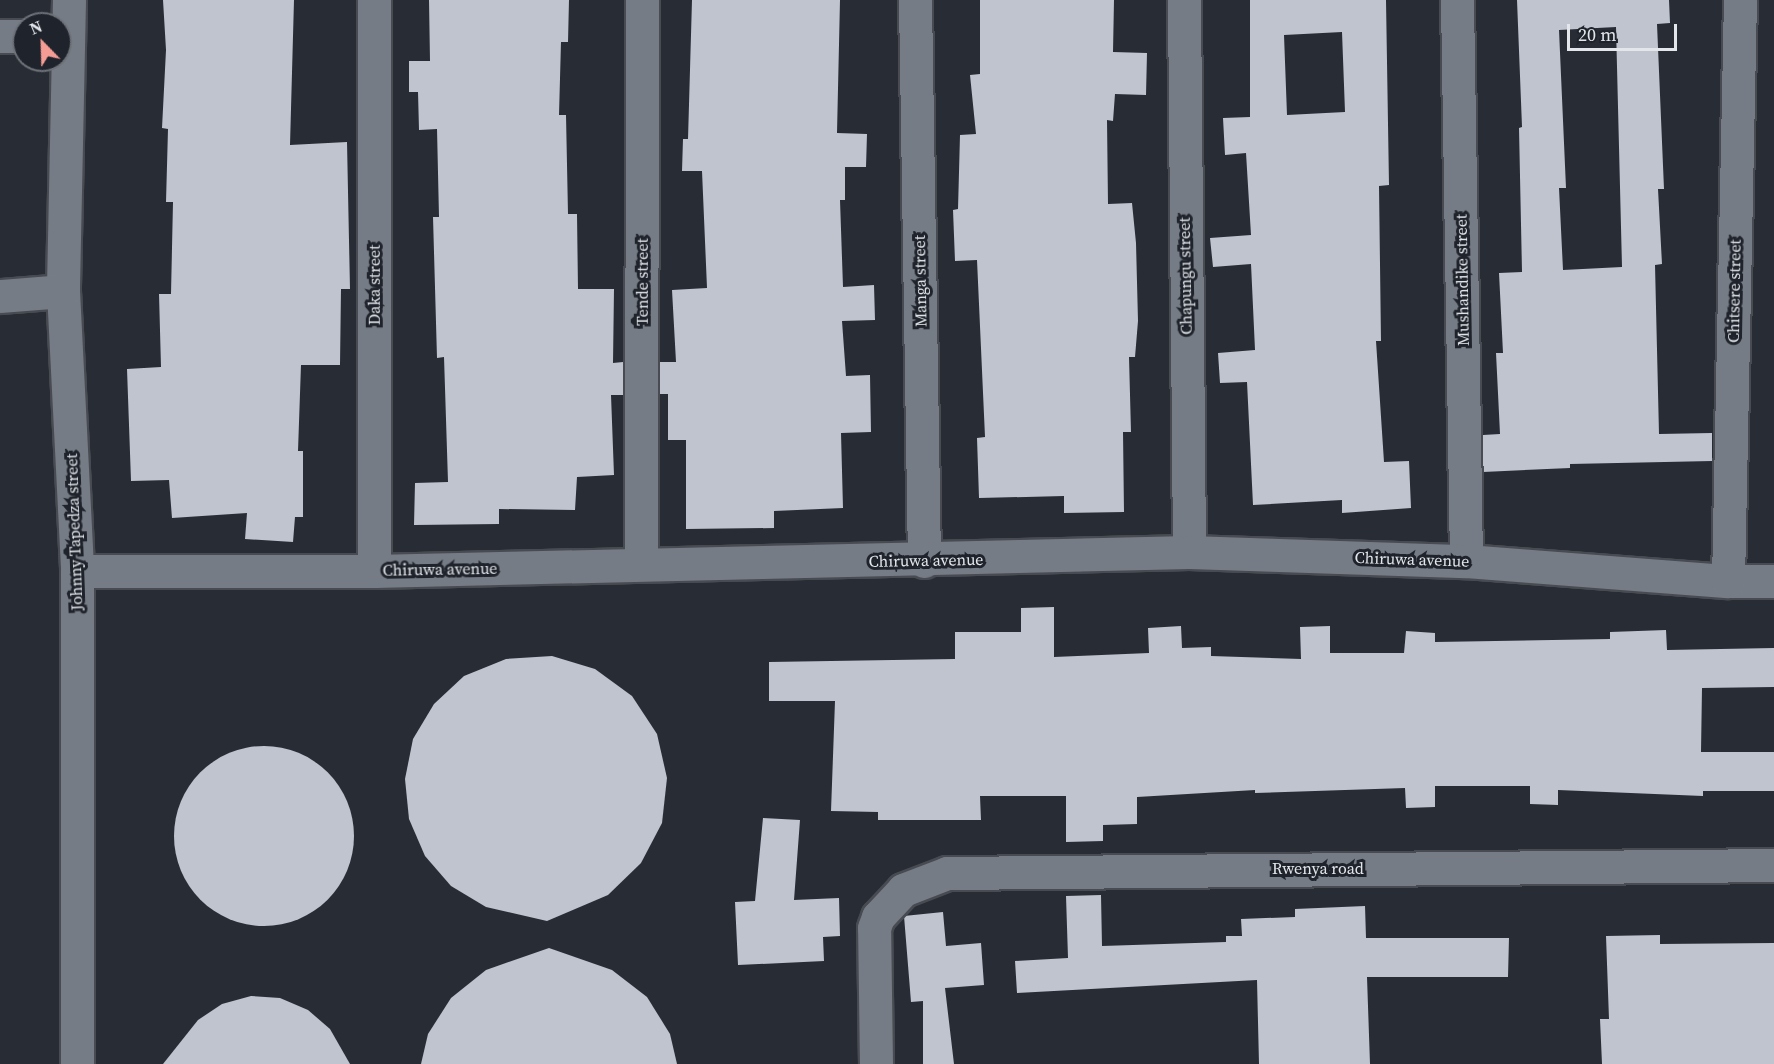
<!DOCTYPE html>
<style>
body{margin:0}
#map{position:relative;width:1774px;height:1064px;overflow:hidden;background:#282d35;font-family:"Source Serif 4",serif}
div>[style]{position:absolute}
[style*='--x']{left:calc(var(--x)*1px);top:calc(var(--y)*1px);width:calc(var(--w)*1px);rotate:calc(var(--a)*1deg)}
.building>*{inset:0;background:#bfc4cf}
.round{border-radius:50%}
.roads{filter:drop-shadow(2px 0 #484b52) drop-shadow(-2px 0 #484b52) drop-shadow(0 2px #484b52) drop-shadow(0 -2px #484b52)}
.minor>*{height:33px;margin:-16.5px;padding:0 16.5px;transform-origin:16.5px;border-radius:16.5px;background:#767c85}
span{translate:-50% -50%;white-space:nowrap;text-align:center;line-height:1.15;-webkit-text-stroke:6px #1f232b;paint-order:stroke}
.street-label{font-size:16px;color:#e3e6eb}
.north{position:absolute;left:12px;top:12px;width:60px;height:60px;box-sizing:border-box;background:#1f232b;border:2px solid #6d7178;border-radius:50%;rotate:337deg;font-size:16px;font-weight:700;line-height:24px;text-align:center;color:#e3e6eb}
.north::after{content:'';display:block;margin:auto;width:21px;height:27px;background:#f59c95;clip-path:polygon(50% 0,100% 100%,50% 72%,0 100%)}
.scale{position:absolute;left:1567px;top:24px;width:110px;height:27px;box-sizing:border-box;border:3px solid #e3e6eb;border-top:0;padding-left:8px;font-size:18px;line-height:21px;white-space:nowrap;color:#e3e6eb;-webkit-text-stroke:4px #1f232b;paint-order:stroke}
</style>
<div id="map">
<div class="building">
<div style="clip-path:polygon(163px 0,294px 0,290px 145px,347px 142px,350px 289px,341px 289px,340px 365px,301px 365px,298px 451px,303px 451px,303px 517px,295px 517px,293px 542px,245px 539px,247px 513px,172px 518px,169px 480px,131px 481px,127px 369px,161px 367px,159px 294px,171px 294px,173px 202px,166px 202px,168px 129px,162px 128px,166px 50px)"></div>
<div style="clip-path:polygon(429px 0,569px 0,568px 42px,561px 42px,559px 115px,566px 115px,568px 214px,577px 214px,578px 289px,614px 289px,613px 363px,623px 362px,623px 395px,611px 395px,614px 475px,577px 477px,575px 510px,499px 509px,499px 524px,414px 525px,415px 483px,448px 482px,444px 357px,437px 358px,433px 217px,439px 217px,437px 129px,419px 130px,418px 92px,409px 92px,409px 61px,430px 61px)"></div>
<div style="clip-path:polygon(692px 0,840px 0,837px 133px,867px 134px,866px 167px,845px 167px,845px 200px,840px 200px,843px 287px,874px 285px,875px 320px,842px 321px,846px 376px,870px 375px,871px 432px,841px 433px,843px 508px,774px 511px,774px 528px,686px 529px,686px 440px,668px 440px,668px 394px,660px 394px,660px 362px,676px 362px,672px 290px,707px 288px,702px 171px,682px 171px,683px 139px,688px 139px)"></div>
<div style="clip-path:polygon(980px 0,1114px 0,1113px 52px,1147px 53px,1146px 95px,1115px 94px,1113px 121px,1107px 120px,1108px 204px,1132px 203px,1136px 243px,1138px 321px,1135px 357px,1129px 357px,1131px 432px,1123px 432px,1124px 512px,1064px 513px,1064px 496px,979px 498px,977px 438px,985px 437px,977px 260px,955px 261px,953px 210px,958px 209px,960px 135px,976px 134px,970px 75px,980px 74px)"></div>
<div style="clip-path:polygon(evenodd,1250px 0,1386px 0,1389px 185px,1379px 186px,1381px 341px,1376px 341px,1384px 462px,1409px 461px,1411px 508px,1342px 513px,1342px 500px,1253px 505px,1247px 382px,1220px 383px,1218px 353px,1255px 350px,1251px 264px,1213px 267px,1210px 238px,1251px 235px,1246px 153px,1225px 155px,1223px 118px,1250px 117px,1250px 0,1342px 32px,1345px 112px,1287px 115px,1284px 35px,1342px 32px)"></div>
<div style="clip-path:polygon(evenodd,1517px 0,1669px 0,1670px 23px,1657px 24px,1664px 189px,1658px 189px,1662px 264px,1655px 265px,1659px 434px,1712px 433px,1712px 461px,1570px 464px,1570px 468px,1483px 472px,1483px 435px,1500px 434px,1496px 353px,1503px 353px,1499px 273px,1522px 272px,1519px 128px,1522px 127px,1517px 0,1616px 27px,1622px 267px,1563px 270px,1559px 188px,1566px 188px,1559px 30px,1616px 27px)"></div>
<div style="clip-path:polygon(1054px 607px,1054px 657px,1149px 653px,1148px 628px,1181px 626px,1182px 648px,1211px 647px,1211px 656px,1301px 659px,1300px 627px,1330px 626px,1330px 653px,1404px 653px,1406px 631px,1435px 633px,1435px 642px,1610px 639px,1610px 632px,1666px 630px,1667px 650px,1774px 648px,1774px 687px,1702px 688px,1701px 752px,1774px 752px,1774px 791px,1703px 791px,1703px 796px,1558px 790px,1558px 805px,1530px 804px,1530px 786px,1435px 786px,1435px 807px,1406px 808px,1405px 788px,1255px 793px,1255px 790px,1137px 797px,1137px 824px,1103px 825px,1103px 841px,1066px 842px,1066px 796px,980px 796px,981px 820px,878px 820px,878px 812px,831px 811px,835px 701px,769px 701px,769px 662px,955px 659px,955px 632px,1021px 632px,1021px 608px)"></div>
<div style="clip-path:polygon(552px 656px,595px 669px,632px 696px,657px 734px,667px 778px,662px 823px,641px 863px,608px 895px,547px 921px,486px 907px,451px 886px,425px 856px,409px 819px,405px 779px,413px 739px,434px 704px,464px 676px,506px 659px)"></div>
<div class="round" style="left:174px;top:746px;width:180px;height:180px"></div>
<div style="clip-path:polygon(763px 818px,800px 820px,794px 900px,839px 898px,840px 936px,823px 937px,824px 961px,738px 965px,735px 902px,755px 901px)"></div>
<div style="clip-path:polygon(1101px 895px,1102px 946px,1226px 942px,1226px 936px,1242px 936px,1241px 919px,1295px 917px,1295px 909px,1365px 906px,1366px 938px,1509px 938px,1508px 977px,1367px 977px,1370px 1064px,1259px 1064px,1257px 980px,1017px 993px,1015px 961px,1068px 958px,1066px 896px)"></div>
<div style="clip-path:polygon(943px 912px,946px 946px,981px 943px,984px 985px,945px 988px,954px 1064px,923px 1064px,923px 1001px,911px 1002px,904px 916px)"></div>
<div style="clip-path:polygon(1660px 935px,1660px 944px,1774px 943px,1774px 1064px,1602px 1064px,1600px 1019px,1609px 1019px,1606px 936px)"></div>
<div style="clip-path:polygon(549px 948px,612px 970px,647px 997px,670px 1034px,677px 1064px,421px 1064px,428px 1034px,451px 998px,486px 970px)"></div>
<div style="clip-path:polygon(251px 996px,280px 998px,308px 1010px,330px 1029px,350px 1064px,163px 1064px,198px 1020px,222px 1004px)"></div>
</div>
<div class="roads">
<div class="minor">
<div style="--x:69;--y:0;--w:291;--a:91.2"></div>
<div style="--x:63;--y:291;--w:280;--a:87.1"></div>
<div style="--x:77;--y:571;--w:493;--a:90"></div>
<div style="--x:915;--y:0;--w:561;--a:89.08"></div>
<div style="--x:1184;--y:0;--w:552;--a:89.48"></div>
<div style="--x:1457;--y:0;--w:561;--a:89.08"></div>
<div style="--x:0;--y:36;--w:24;--a:0"></div>
<div style="--x:0;--y:296;--w:63;--a:-4.5"></div>
<div style="--x:641;--y:564;--w:564;--a:-89.9"></div>
<div style="--x:77;--y:571;--w:297;--a:0"></div>
<div style="--x:374;--y:571;--w:815;--a:-1.34"></div>
<div style="--x:1189;--y:552;--w:277;--a:1.9"></div>
<div style="--x:1466;--y:561;--w:263;--a:4.4"></div>
<div style="--x:1728;--y:581;--w:46;--a:0"></div>
<div style="--x:374;--y:571;--w:571;--a:-90"></div>
<div style="--x:1728;--y:581;--w:581;--a:-88.82"></div>
<div style="--x:876;--y:1064;--w:136;--a:-90.8"></div>
<div style="--x:874;--y:928;--w:12;--a:-70"></div>
<div style="--x:878;--y:917;--w:37;--a:-47"></div>
<div style="--x:903;--y:890;--w:47;--a:-21.1"></div>
<div style="--x:947;--y:873;--w:827;--a:-0.55"></div>
</div>
</div>
<div class="street-label">
<span style="left:1185px;top:276px;rotate:-91deg">Chapungu street</span>
<span style="left:1462px;top:280px;rotate:-91deg">Mushandike street</span>
<span style="left:920px;top:281px;rotate:-91deg">Manga street</span>
<span style="left:642px;top:282px;rotate:-90deg">Tende street</span>
<span style="left:374px;top:285px;rotate:-90deg">Daka street</span>
<span style="left:1734px;top:291px;rotate:-89deg">Chitsere street</span>
<span style="left:74px;top:532px;rotate:-92deg">Johnny Tapedza street</span>
<span style="left:1412px;top:559px;rotate:2deg">Chiruwa avenue</span>
<span style="left:926px;top:560px;rotate:-1deg">Chiruwa avenue</span>
<span style="left:440px;top:569px;rotate:-1deg">Chiruwa avenue</span>
<span style="left:1318px;top:868px">Rwenya road</span>
</div>
<div class="north">N</div>
<div class="scale">20 m</div>
</div>
